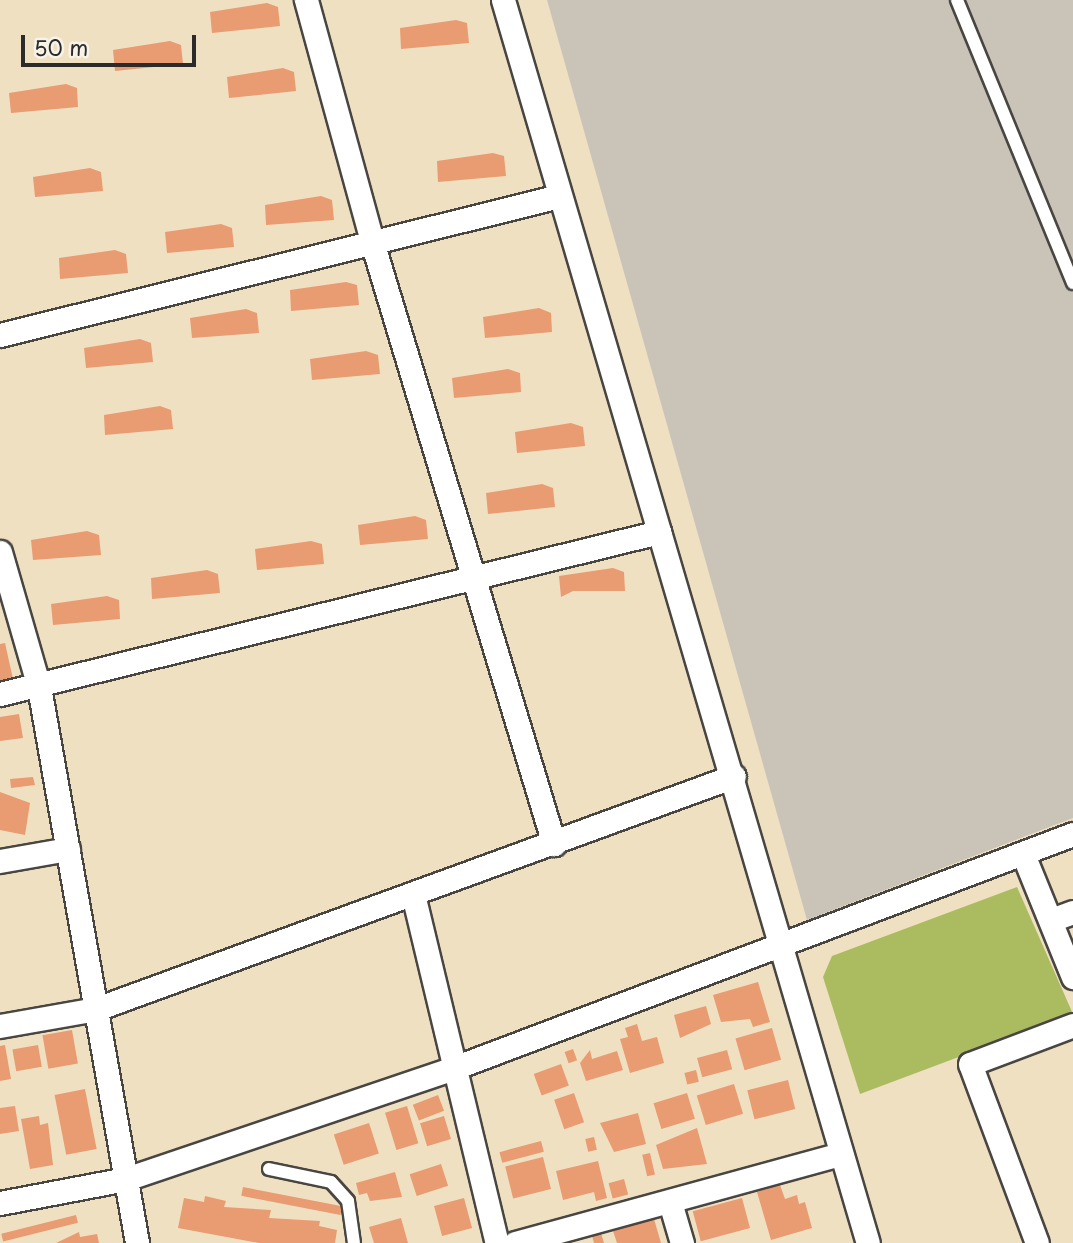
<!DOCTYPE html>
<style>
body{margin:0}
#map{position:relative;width:1073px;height:1243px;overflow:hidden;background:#f0e0c2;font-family:"Playpen Sans",sans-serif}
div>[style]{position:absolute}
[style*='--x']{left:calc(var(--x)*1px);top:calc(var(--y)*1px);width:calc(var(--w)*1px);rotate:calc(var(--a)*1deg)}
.industrial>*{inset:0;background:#cac3b8}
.green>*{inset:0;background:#abbc60}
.building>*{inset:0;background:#e99b71;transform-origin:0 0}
.roads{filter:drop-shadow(2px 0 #494642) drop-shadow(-2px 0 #494642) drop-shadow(0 2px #494642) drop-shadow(0 -2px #494642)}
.service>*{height:12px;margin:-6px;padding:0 6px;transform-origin:6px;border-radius:6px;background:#fff}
.minor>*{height:23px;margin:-11.5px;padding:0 11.5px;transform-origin:11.5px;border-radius:11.5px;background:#fff}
span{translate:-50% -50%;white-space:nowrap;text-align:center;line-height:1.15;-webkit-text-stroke:6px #f7f3e8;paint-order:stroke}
.scale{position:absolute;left:21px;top:35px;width:175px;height:32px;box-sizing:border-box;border:4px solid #2b2b2b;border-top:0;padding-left:9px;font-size:21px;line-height:24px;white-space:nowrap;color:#2b2b2b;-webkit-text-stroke:5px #f7f3e8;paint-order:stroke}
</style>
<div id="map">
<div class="industrial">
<div style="clip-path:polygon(547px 0,1073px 0,1073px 818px,807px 920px)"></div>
</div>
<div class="green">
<div style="clip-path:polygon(1017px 887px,1073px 1014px,860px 1094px,823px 977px,832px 956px)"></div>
</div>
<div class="building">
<div style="clip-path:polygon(267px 3px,278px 7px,280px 26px,212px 33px,210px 12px)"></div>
<div style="clip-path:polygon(456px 20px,467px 23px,469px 43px,401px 49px,400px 28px)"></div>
<div style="clip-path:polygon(170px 41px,181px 45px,183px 64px,115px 71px,113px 50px)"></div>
<div style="clip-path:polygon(283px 68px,294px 72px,296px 91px,229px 98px,227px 77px)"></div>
<div style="clip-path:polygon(66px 84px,77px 88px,78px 107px,11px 113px,9px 93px)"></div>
<div style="clip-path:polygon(493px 153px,504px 156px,506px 176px,438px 182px,437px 161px)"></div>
<div style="clip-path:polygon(90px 168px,101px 172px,103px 191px,35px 197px,33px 177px)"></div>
<div style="clip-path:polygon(321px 196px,332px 200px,334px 220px,266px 225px,265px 205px)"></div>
<div style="clip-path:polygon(221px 224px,232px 228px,234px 247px,167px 253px,165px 232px)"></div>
<div style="clip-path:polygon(115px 250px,126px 254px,128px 273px,60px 279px,59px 258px)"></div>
<div style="clip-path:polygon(346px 282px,357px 285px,359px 305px,291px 311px,290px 290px)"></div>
<div style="clip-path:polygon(539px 308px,551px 313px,552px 332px,485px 338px,483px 317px)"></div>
<div style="clip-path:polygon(246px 309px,257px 313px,259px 333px,192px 338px,190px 318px)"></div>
<div style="clip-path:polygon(140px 339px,151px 343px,153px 362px,86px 368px,84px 348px)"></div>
<div style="clip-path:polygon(366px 351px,378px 355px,380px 374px,312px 380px,310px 359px)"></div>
<div style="clip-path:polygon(508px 369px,520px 373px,521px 392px,454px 398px,452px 378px)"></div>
<div style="clip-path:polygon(160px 406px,171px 410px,173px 429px,105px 435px,104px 415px)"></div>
<div style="clip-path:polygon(571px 423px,583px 427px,585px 446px,517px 453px,515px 432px)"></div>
<div style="clip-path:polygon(542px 484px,553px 488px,555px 507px,488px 514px,486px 493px)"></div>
<div style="clip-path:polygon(415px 516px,426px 520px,428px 539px,360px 545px,358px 525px)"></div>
<div style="clip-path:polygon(87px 531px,99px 535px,101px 555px,33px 560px,31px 540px)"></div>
<div style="clip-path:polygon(311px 541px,322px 544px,324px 564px,257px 570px,255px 549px)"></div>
<div style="clip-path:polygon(613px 568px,624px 572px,625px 591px,573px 591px,561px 597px,559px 576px)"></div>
<div style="clip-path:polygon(207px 570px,218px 574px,220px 593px,152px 599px,151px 578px)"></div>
<div style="clip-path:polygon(107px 596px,119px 600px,120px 619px,53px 625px,51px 604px)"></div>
<div style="clip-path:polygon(5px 643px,13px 679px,0 682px,0 644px)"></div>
<div style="clip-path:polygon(19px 714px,23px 738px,0 741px,0 717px)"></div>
<div style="clip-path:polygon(33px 777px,35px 785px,11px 788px,10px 779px)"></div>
<div style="clip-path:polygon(0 792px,30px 803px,25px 835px,0 830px)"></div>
<div style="clip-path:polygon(758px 982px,770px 1022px,753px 1027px,750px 1019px,721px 1022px,713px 995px)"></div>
<div style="clip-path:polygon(706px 1006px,711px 1024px,680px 1038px,674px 1015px)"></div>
<div style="clip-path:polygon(637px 1024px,642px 1041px,657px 1037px,664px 1063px,630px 1073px,620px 1039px,628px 1037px,625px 1028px)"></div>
<div style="left:772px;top:1028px;width:33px;height:38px;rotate:74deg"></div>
<div style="left:72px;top:1030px;width:34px;height:30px;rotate:80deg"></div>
<div style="clip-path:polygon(5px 1045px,11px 1079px,0 1081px,0 1046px)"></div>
<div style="left:38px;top:1045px;width:22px;height:26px;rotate:80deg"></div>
<div style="left:573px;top:1049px;width:12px;height:9px;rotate:70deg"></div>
<div style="clip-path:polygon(590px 1050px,592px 1059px,617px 1051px,623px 1070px,586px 1081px,580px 1063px)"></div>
<div style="left:727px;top:1050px;width:20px;height:31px;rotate:75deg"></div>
<div style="left:561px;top:1064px;width:23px;height:29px;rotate:70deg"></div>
<div style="left:696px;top:1070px;width:12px;height:12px;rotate:76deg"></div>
<div style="left:788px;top:1080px;width:30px;height:42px;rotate:76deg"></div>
<div style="left:734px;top:1084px;width:31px;height:39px;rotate:73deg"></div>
<div style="left:85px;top:1089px;width:61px;height:31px;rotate:79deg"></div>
<div style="left:574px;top:1093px;width:31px;height:21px;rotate:71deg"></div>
<div style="left:687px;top:1093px;width:27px;height:35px;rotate:73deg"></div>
<div style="left:438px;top:1095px;width:17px;height:27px;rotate:69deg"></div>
<div style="clip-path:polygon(15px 1106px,19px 1131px,0 1134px,0 1108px)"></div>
<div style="left:407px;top:1106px;width:39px;height:23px;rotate:73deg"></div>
<div style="clip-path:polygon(638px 1113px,646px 1144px,614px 1152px,600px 1123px)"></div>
<div style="clip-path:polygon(39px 1116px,40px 1125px,48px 1123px,53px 1165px,30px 1169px,21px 1119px)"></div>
<div style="left:444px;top:1116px;width:24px;height:25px;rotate:73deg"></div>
<div style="left:369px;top:1123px;width:32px;height:37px;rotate:72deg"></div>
<div style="clip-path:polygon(697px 1128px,707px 1164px,663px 1169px,656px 1145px)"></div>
<div style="left:594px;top:1137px;width:13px;height:9px;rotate:77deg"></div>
<div style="left:541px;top:1141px;width:11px;height:43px;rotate:75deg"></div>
<div style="left:650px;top:1153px;width:22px;height:8px;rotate:77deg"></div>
<div style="left:543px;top:1157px;width:33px;height:39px;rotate:76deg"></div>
<div style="clip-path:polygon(598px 1161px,607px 1198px,596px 1201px,594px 1192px,563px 1200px,556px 1171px)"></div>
<div style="left:441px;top:1164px;width:23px;height:33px;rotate:72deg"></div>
<div style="clip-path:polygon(395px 1172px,402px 1197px,370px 1201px,367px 1193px,359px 1195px,356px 1183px)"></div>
<div style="left:624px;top:1179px;width:16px;height:16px;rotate:75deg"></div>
<div style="clip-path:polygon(780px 1185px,785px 1199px,797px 1195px,799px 1204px,805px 1202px,812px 1228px,771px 1240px,757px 1192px)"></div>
<div style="left:243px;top:1187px;width:101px;height:9px;rotate:11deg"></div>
<div style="clip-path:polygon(205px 1196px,226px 1201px,224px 1207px,271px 1210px,269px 1218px,320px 1221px,319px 1226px,337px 1230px,335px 1243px,259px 1243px,178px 1228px,184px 1198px,204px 1202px)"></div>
<div style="left:464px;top:1198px;width:31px;height:31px;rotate:75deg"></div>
<div style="left:742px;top:1198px;width:31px;height:51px;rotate:75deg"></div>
<div style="left:76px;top:1215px;width:8px;height:77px;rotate:76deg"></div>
<div style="clip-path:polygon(401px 1218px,408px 1243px,374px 1243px,369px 1227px)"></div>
<div style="clip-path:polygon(654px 1219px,661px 1243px,617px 1243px,613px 1231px)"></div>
<div style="clip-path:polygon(79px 1232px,80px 1237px,97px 1234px,99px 1243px,56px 1243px)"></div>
<div style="clip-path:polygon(601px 1233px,604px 1243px,594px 1243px,592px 1236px)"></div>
</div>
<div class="roads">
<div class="service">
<div style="--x:957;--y:0;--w:306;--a:67.7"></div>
<div style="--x:269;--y:1169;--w:63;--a:11.8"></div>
<div style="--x:331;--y:1182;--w:25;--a:48"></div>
<div style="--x:348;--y:1201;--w:42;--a:81.9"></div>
</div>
<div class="minor">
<div style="--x:306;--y:0;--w:254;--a:74.7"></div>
<div style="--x:373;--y:245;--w:626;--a:73.19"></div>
<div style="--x:503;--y:0;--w:1295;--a:73.64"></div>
<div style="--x:0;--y:335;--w:576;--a:-13.96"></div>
<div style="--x:0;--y:552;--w:141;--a:73.9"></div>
<div style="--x:39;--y:687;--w:565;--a:80"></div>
<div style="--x:0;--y:694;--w:679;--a:-13.81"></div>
<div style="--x:1023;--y:854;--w:133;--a:67.9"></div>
<div style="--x:0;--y:861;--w:69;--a:-10"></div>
<div style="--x:413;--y:894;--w:359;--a:76.5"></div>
<div style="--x:1051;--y:920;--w:23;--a:-20"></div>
<div style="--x:0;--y:1026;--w:97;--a:-10"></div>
<div style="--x:96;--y:1009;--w:679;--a:-20.06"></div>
<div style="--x:670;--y:1202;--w:43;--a:73.7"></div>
<div style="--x:0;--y:1203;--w:128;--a:-10.8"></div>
<div style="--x:126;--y:1179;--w:346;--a:-18.7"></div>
<div style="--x:454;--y:1068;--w:662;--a:-20.71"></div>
<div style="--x:515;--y:1243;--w:338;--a:-15.3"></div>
<div style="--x:1037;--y:1243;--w:191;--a:-110.5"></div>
<div style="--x:970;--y:1064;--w:110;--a:-20.7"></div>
</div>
</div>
<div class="scale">50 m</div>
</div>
